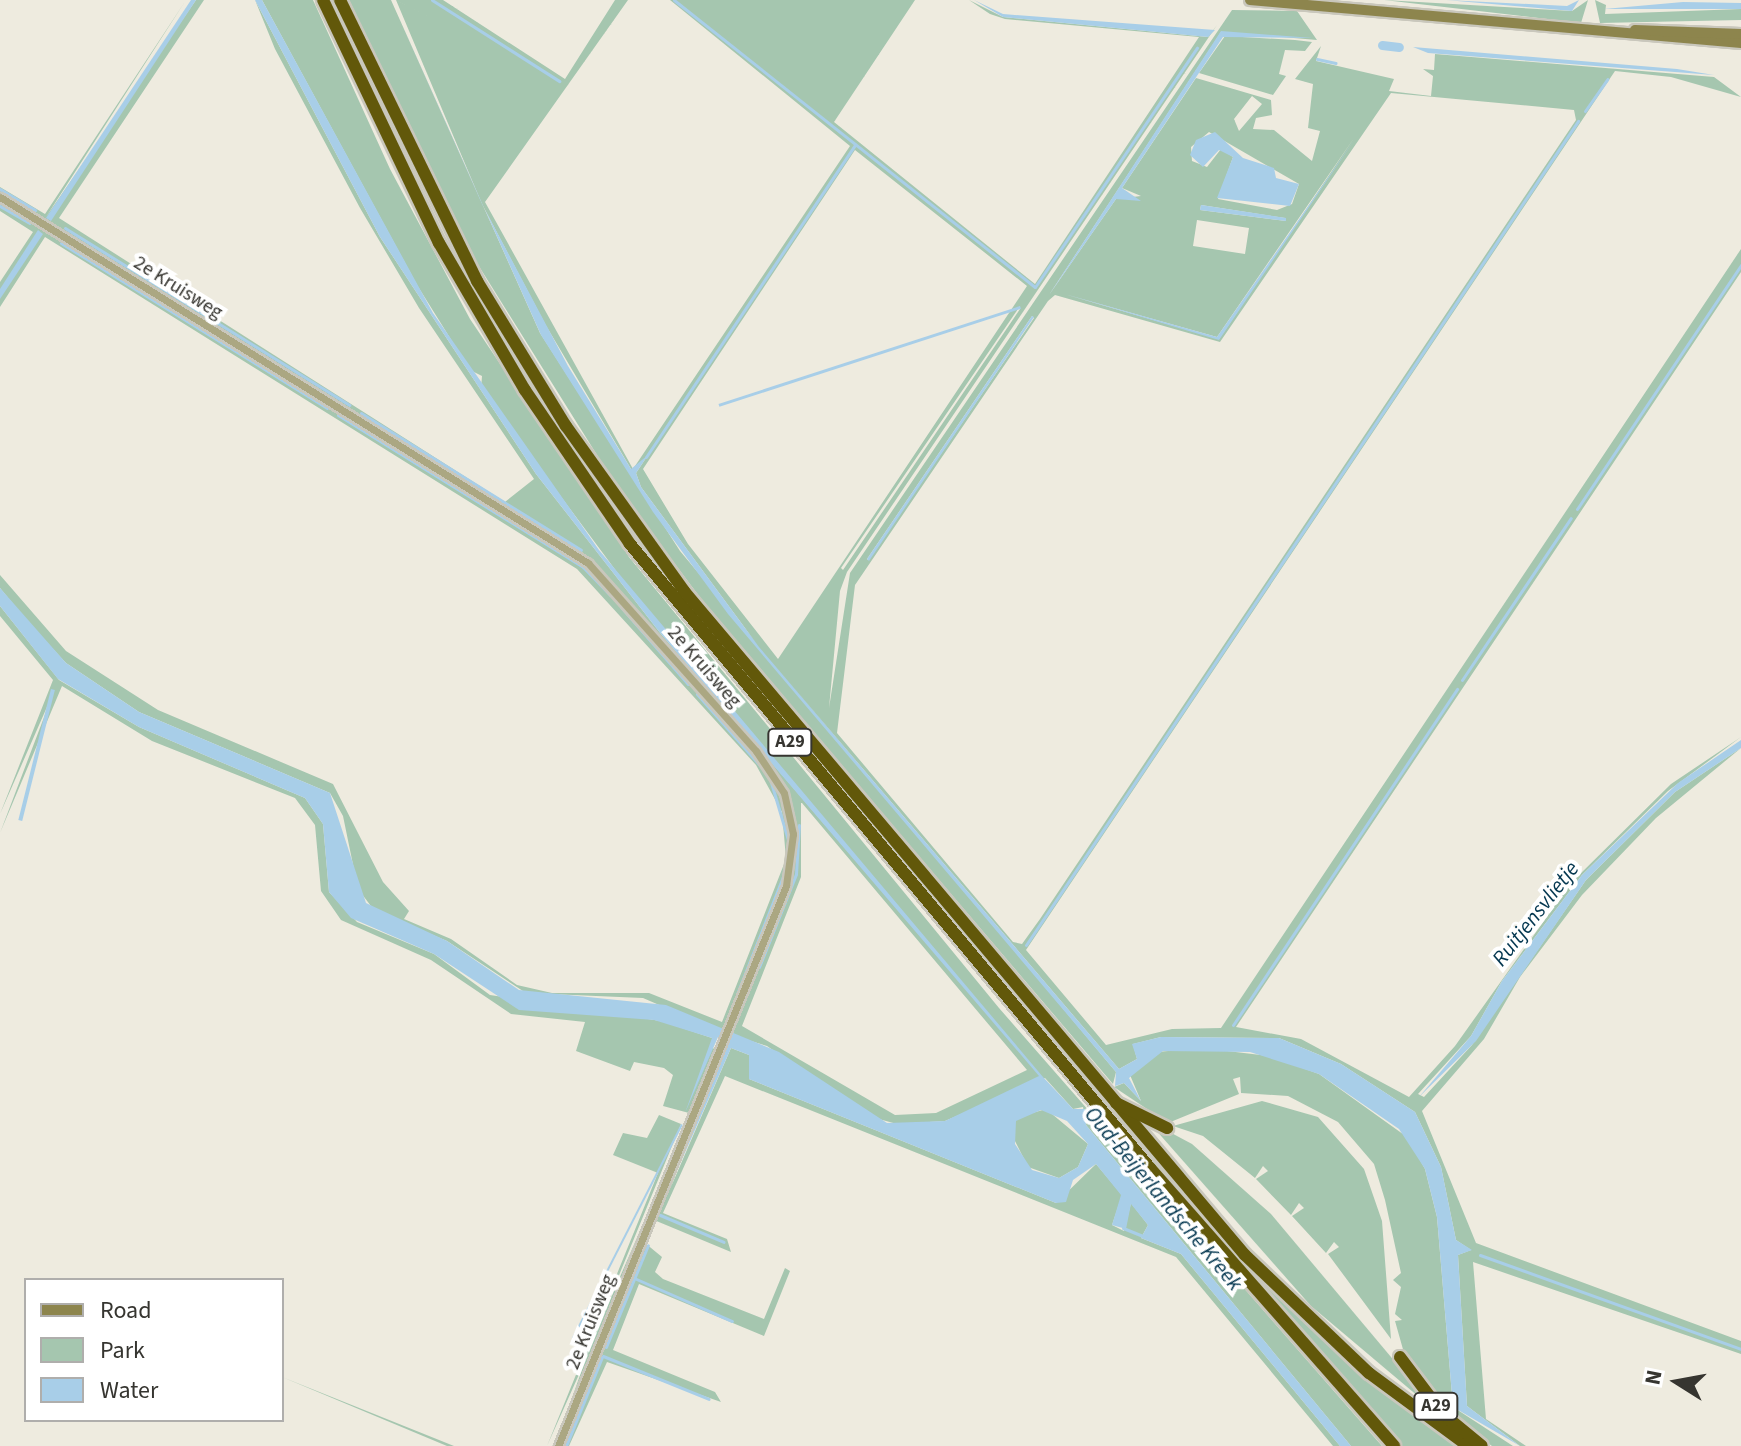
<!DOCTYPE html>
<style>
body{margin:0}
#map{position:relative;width:1741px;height:1446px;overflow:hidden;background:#eeebdf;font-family:"Source Sans 3",sans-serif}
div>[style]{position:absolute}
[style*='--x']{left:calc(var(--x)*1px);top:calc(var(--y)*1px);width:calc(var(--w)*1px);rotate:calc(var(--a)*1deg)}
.green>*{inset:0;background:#a5c6af}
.water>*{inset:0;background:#a8cee8;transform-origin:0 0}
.stream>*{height:3px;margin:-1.5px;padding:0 1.5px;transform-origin:1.5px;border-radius:1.5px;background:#a8cee8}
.canal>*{height:9px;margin:-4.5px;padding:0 4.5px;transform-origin:4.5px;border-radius:4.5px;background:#a8cee8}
.roads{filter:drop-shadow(2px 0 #c9c7bc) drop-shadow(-2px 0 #c9c7bc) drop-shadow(0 2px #c9c7bc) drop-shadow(0 -2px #c9c7bc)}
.street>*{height:7px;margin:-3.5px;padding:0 3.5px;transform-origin:3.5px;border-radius:3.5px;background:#aba782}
.secondary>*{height:10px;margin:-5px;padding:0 5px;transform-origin:5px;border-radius:5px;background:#8d854d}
.highway>*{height:12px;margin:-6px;padding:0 6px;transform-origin:6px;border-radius:6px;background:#62580a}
span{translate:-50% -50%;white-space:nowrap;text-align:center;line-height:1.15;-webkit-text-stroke:8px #fff;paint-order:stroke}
.shield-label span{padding:2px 6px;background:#fff;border:2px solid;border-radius:6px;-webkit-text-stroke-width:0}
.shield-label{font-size:18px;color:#363530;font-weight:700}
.street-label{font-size:20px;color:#363530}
.water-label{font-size:22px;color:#043750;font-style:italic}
.legend{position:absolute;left:24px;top:1278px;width:260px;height:144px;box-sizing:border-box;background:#fff;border:2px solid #afaeac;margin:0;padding:10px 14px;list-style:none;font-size:24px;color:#363530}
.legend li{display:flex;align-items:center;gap:16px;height:40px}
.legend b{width:40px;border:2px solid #afaeac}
.north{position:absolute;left:1637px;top:1342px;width:80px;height:80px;-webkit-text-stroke:6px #fff;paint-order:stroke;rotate:281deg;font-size:22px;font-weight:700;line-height:32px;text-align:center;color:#363530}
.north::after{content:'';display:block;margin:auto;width:28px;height:36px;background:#363530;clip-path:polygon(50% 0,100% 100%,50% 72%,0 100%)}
</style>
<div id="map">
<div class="green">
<div style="clip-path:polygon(evenodd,186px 0,46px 217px,196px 0,204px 0,59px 218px,505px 502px,534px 479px,419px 308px,360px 208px,275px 49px,255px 0,380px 237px,536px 474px,661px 634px,1033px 1067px,631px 591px,481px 389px,482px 376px,470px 370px,417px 285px,262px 0,313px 0,390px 169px,470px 319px,629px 557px,999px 1008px,1382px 1446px,1351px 1446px,1086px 1125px,1083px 1107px,1073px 1109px,1045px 1078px,945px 1121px,897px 1124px,868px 1116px,767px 1046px,728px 1034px,794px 858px,782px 786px,761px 754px,587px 559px,0 195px,0 187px,45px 214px,186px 0,801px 803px,802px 803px,1027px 1070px,936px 1113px,895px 1115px,742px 1026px,801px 877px,801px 803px)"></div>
<div style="clip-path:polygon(349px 0,391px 0,540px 333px,680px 551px,1116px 1072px,1113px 1084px,714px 616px,617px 487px,470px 252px)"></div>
<div style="clip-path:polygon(evenodd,396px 0,443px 0,565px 79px,615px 0,628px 0,485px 202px,633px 469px,850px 146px,670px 0,915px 0,834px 122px,1035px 284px,1199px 37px,1005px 19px,990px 14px,969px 0,1003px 17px,1208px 37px,1217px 25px,847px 572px,840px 591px,829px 708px,850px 573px,1232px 10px,1297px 11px,1317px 40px,1221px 32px,1049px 295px,1116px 199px,1141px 196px,1122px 188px,1196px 78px,1271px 100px,1272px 115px,1256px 118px,1253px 129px,1274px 130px,1312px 161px,1320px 131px,1308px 128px,1313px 84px,1295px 79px,1321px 46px,1316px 61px,1394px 79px,1389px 91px,1431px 96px,1433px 76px,1423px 69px,1434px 70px,1435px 54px,1714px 77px,1741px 97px,1671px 77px,1615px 71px,1026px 950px,1106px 1045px,1172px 1029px,1221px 1028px,1741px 249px,1741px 272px,1236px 1027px,1301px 1039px,1409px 1097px,1455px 1046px,1571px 883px,1671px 784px,1741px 737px,1668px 791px,1582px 875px,1502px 981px,1471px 1036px,1418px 1094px,1424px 1097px,1472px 1045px,1586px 880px,1675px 792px,1741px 748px,1656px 818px,1582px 895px,1520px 977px,1484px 1039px,1422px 1111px,1476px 1243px,1741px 1341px,1741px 1354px,1473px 1262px,1486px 1419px,1526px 1446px,1520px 1446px,1467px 1406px,1458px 1255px,1471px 1250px,1456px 1240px,1441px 1167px,1415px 1112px,1341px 1064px,1279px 1038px,1161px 1037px,1133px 1044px,1137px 1059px,1119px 1069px,759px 647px,641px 487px,636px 473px,648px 455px,636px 470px,631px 469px,545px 324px,482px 204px,396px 0,1391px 93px,1574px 110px,1576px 120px,1040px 919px,1022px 944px,1013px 942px,837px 733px,855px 585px,1048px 301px,1055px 295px,1220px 342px,1391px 93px,396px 0,1252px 96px,1262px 104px,1239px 131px,1234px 119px,1252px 96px,396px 0,1209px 132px,1299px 184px,1292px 204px,1277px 210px,1218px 199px,1233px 157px,1221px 149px,1207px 167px,1192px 161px,1191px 147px,1209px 132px,396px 0,1354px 138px,1219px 339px,1064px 294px,1217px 337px,1354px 138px,396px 0,855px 150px,1027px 286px,778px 659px,688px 544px,643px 469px,855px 150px,396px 0,1201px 205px,1285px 218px,1286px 221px,1200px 210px,1201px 205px,396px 0,1197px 220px,1249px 228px,1245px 254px,1193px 246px,1197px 220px,396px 0,1020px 306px,1020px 309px,843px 570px,841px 568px,1020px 306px,396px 0,1032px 316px,1034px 318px,868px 560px,867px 559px,1032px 316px)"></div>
<div style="clip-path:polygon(1384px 0,1572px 11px,1588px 0,1581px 23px)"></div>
<div style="clip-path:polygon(1595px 0,1606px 5px,1605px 14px,1741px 9px,1741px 20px,1600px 23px)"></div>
<div style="clip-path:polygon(1225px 36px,1295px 40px,1312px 42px,1305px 51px,1285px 50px,1279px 74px,1286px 76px,1273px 95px,1199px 73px)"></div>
<div style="clip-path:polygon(0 199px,585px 563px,698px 688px,772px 776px,790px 826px,788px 873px,724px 1033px,643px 998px,526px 993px,447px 941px,374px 910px,358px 889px,343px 816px,330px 793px,139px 712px,66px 663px,28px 622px,0 588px,0 575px,66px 651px,158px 710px,333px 784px,383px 882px,409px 911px,404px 919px,451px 939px,517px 985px,552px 993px,649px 993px,722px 1022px,786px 859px,782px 812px,756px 765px,577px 569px,45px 237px,0 307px,0 282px,33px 232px,0 211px)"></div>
<div style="clip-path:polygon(0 606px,59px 680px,139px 727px,305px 798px,323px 824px,329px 892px,357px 922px,434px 954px,490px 995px,661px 1021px,712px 1038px,713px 1049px,722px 1039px,689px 1113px,663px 1106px,673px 1075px,664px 1068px,634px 1062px,630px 1071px,576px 1051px,585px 1022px,511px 1014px,431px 960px,341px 920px,321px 891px,315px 825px,295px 798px,152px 741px,62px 686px,0 833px,54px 691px,0 814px,53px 680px,0 616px)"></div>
<div style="clip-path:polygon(726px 1040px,670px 1189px,731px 1048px,749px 1055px,749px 1079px,1056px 1203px,1096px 1164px,1122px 1195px,1112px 1225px,1124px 1231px,1131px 1203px,1148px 1225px,1141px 1238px,1181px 1254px,1340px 1446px,1333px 1446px,1176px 1257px,725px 1076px,663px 1213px,727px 1239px,731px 1252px,654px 1220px)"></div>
<div style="clip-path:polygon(1202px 1048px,1269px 1056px,1319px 1074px,1407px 1137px,1425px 1169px,1437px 1217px,1453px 1407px,1513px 1446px,1492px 1446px,1471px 1431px,1406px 1360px,1395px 1321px,1402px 1320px,1395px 1314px,1401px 1287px,1393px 1280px,1401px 1273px,1385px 1200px,1374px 1164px,1338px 1122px,1288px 1096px,1241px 1093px,1240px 1077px,1233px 1079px,1239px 1094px,1168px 1123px,1114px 1087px,1124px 1083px,1141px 1101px,1130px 1075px,1157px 1052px)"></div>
<div style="clip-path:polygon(1262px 1101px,1318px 1117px,1364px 1169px,1382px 1221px,1391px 1339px,1328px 1254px,1339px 1247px,1334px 1242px,1326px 1253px,1292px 1216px,1304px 1208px,1299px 1203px,1291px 1215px,1256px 1179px,1268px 1171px,1263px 1166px,1255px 1178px,1203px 1136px,1173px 1126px)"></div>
<div style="clip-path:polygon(1046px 1109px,1088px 1144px,1078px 1167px,1059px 1178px,1028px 1167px,1013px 1137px,949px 1137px)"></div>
<div style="clip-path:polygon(659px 1115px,681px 1124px,590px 1346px,685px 1127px,555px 1446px,585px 1361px,547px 1446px,658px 1173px,613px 1155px,623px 1133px,647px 1138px)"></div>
<div style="clip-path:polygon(1147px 1120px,1192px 1144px,1271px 1214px,1438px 1413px,1311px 1306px)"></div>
<div style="clip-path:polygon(1219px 1238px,1353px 1365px,1459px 1446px,1402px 1446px)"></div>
<div style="clip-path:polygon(645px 1243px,662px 1257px,655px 1272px,663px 1279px,764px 1319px,785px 1268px,790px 1271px,764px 1336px,639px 1284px,613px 1350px,715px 1392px,721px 1402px,607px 1362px,569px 1446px,560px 1446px)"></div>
<div style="clip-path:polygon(282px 1377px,454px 1446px,447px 1446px)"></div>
</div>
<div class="water">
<div style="clip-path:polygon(191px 0,196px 0,51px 221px,46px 218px)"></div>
<div style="clip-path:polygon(evenodd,255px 0,262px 0,433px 313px,599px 550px,1043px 1077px,1073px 1109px,1085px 1109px,1086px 1125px,1351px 1446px,1340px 1446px,1181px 1254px,1141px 1238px,1148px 1225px,1131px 1204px,1126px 1229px,1112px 1225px,1121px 1195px,1096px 1164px,1073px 1180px,1066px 1202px,1056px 1203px,749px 1079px,749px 1055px,731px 1048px,669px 1189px,729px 1041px,718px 1037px,685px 1113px,712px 1038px,654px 1020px,519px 1010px,434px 954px,351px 918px,329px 892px,323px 824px,305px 798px,139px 727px,58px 679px,0 606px,0 588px,66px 663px,139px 712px,330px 793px,366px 903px,447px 941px,519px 990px,666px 1005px,779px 1052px,887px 1123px,945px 1121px,1039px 1076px,661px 634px,536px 474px,380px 237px,255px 0,1041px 1110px,1067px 1121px,1088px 1144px,1078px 1167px,1059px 1178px,1032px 1170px,1015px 1144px,1016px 1121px,1041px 1110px)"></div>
<div style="clip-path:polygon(391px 0,482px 204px,568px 366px,631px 469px,648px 455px,636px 473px,641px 487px,759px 647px,1119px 1069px,1137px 1059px,1132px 1044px,1161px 1037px,1279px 1038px,1341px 1064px,1415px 1112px,1441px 1167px,1456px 1240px,1472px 1250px,1458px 1255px,1467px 1406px,1520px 1446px,1453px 1407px,1437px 1217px,1425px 1169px,1399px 1129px,1319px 1074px,1250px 1052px,1163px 1051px,1129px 1078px,1141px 1101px,1124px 1083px,1115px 1086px,1116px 1072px,728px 614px,653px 512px,541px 335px)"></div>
<div style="clip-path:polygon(974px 0,1003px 14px,1215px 30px,1208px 37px,1003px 17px)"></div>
<div style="clip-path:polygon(1446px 0,1567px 6px,1579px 0,1572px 11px)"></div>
<div style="clip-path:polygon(1683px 2px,1741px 3px,1741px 9px,1604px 9px)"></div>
<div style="clip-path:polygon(1221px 31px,1313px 38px,1223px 37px,1122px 188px,1141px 201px,1116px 199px,1049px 295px)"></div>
<div style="clip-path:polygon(1413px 47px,1677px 69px,1714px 75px,1428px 53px)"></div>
<div style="clip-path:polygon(1215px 132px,1243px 158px,1274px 168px,1276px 178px,1299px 184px,1290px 206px,1217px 198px,1233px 157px,1219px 150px,1203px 167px,1190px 155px,1196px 140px)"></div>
<div style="clip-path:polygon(1355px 139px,1219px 340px,1065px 294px,1217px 337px)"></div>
<div style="clip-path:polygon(1201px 205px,1286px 218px,1286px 221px,1200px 210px)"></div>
<div style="clip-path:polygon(38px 230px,43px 234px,0 299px,0 289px)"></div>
<div style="left:1020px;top:306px;width:3px;height:317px;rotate:72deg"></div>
<div style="clip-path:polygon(1032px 316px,1034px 317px,869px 561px,867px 559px)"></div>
<div style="left:51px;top:689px;width:4px;height:135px;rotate:14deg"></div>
<div style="clip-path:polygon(1741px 740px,1741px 748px,1675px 792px,1586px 880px,1476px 1041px,1419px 1097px,1471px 1036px,1502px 981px,1582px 875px,1678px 783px)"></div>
<div style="left:681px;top:1124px;width:2px;height:240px;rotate:27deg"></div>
</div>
<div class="stream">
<div style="--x:432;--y:0;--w:151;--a:32.5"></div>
<div style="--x:674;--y:0;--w:461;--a:38.5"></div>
<div style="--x:1035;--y:287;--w:289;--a:-55.9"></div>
<div style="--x:1317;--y:59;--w:19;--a:12"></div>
<div style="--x:1585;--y:111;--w:39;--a:-55"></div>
<div style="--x:0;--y:189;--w:41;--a:31"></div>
<div style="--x:0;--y:206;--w:34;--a:30"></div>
<div style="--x:65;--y:228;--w:335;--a:31.9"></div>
<div style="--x:61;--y:243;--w:313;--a:31.8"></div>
<div style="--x:361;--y:413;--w:259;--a:31.9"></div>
<div style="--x:338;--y:415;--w:288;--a:31.8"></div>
<div style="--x:583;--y:567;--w:39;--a:46"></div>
<div style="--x:646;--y:457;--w:376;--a:-56.2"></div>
<div style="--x:1577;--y:509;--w:294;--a:-56.1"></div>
<div style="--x:621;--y:607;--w:102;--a:49"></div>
<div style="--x:1462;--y:680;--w:195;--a:-56.1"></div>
<div style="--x:697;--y:694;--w:101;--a:48.6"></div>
<div style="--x:770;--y:779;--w:67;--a:73.5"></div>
<div style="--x:1026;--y:945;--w:992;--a:-56.18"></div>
<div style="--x:759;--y:967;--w:100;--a:-68.3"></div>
<div style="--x:796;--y:874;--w:49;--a:-86.5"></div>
<div style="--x:737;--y:994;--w:129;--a:-68.6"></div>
<div style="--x:1233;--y:1025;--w:404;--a:-56.3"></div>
<div style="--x:660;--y:1215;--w:69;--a:22.9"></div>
<div style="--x:1123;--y:1228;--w:24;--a:22"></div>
<div style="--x:1480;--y:1255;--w:277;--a:19.8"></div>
<div style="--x:634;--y:1278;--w:107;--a:23.7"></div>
<div style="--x:606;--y:1347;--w:110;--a:-67.6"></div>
<div style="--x:603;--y:1356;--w:114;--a:22.1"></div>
<div style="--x:566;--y:1446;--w:96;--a:-68"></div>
</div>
<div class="canal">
<div style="--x:1382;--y:45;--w:17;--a:7"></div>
</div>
<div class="roads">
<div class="street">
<div style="--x:0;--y:197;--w:693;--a:31.9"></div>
<div style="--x:588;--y:563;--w:252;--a:48.2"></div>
<div style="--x:756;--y:751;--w:50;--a:56.3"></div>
<div style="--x:784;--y:793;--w:42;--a:77.6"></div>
<div style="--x:793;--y:834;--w:52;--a:97.7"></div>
<div style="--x:786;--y:886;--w:605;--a:112.15"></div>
</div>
<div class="secondary">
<div style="--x:1250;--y:0;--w:493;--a:5"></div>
<div style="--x:1635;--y:30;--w:106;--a:2.2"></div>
</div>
<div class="highway">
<div style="--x:323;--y:0;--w:269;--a:64.5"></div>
<div style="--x:439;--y:243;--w:170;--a:59.7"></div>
<div style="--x:525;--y:390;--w:186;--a:55.7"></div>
<div style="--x:630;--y:544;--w:812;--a:50.19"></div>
<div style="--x:1150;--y:1168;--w:370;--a:48.7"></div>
<div style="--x:340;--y:0;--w:313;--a:64"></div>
<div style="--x:477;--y:281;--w:170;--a:58.5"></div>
<div style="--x:566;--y:426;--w:203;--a:54.4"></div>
<div style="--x:684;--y:591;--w:869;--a:49.81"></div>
<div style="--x:1245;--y:1255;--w:171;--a:43.6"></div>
<div style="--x:1369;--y:1373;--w:123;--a:36.4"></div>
<div style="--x:1116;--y:1103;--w:57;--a:26.1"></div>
<div style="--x:1400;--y:1357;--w:71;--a:53"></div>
<div style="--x:1443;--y:1414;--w:50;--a:39.4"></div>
</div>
</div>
<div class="shield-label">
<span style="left:790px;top:742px">A29</span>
<span style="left:1436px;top:1406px">A29</span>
</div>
<div class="street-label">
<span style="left:178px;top:288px;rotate:32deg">2e Kruisweg</span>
<span style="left:704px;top:667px;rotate:49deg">2e Kruisweg</span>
<span style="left:591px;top:1322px;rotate:-68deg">2e Kruisweg</span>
</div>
<div class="water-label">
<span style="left:1536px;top:914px;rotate:-52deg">Ruitjensvlietje</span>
<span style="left:1163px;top:1199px;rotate:50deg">Oud-Beijerlandsche Kreek</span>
</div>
<ul class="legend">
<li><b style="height:10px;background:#8d854d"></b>Road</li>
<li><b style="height:22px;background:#a5c6af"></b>Park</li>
<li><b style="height:22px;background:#a8cee8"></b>Water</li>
</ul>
<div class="north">N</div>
</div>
